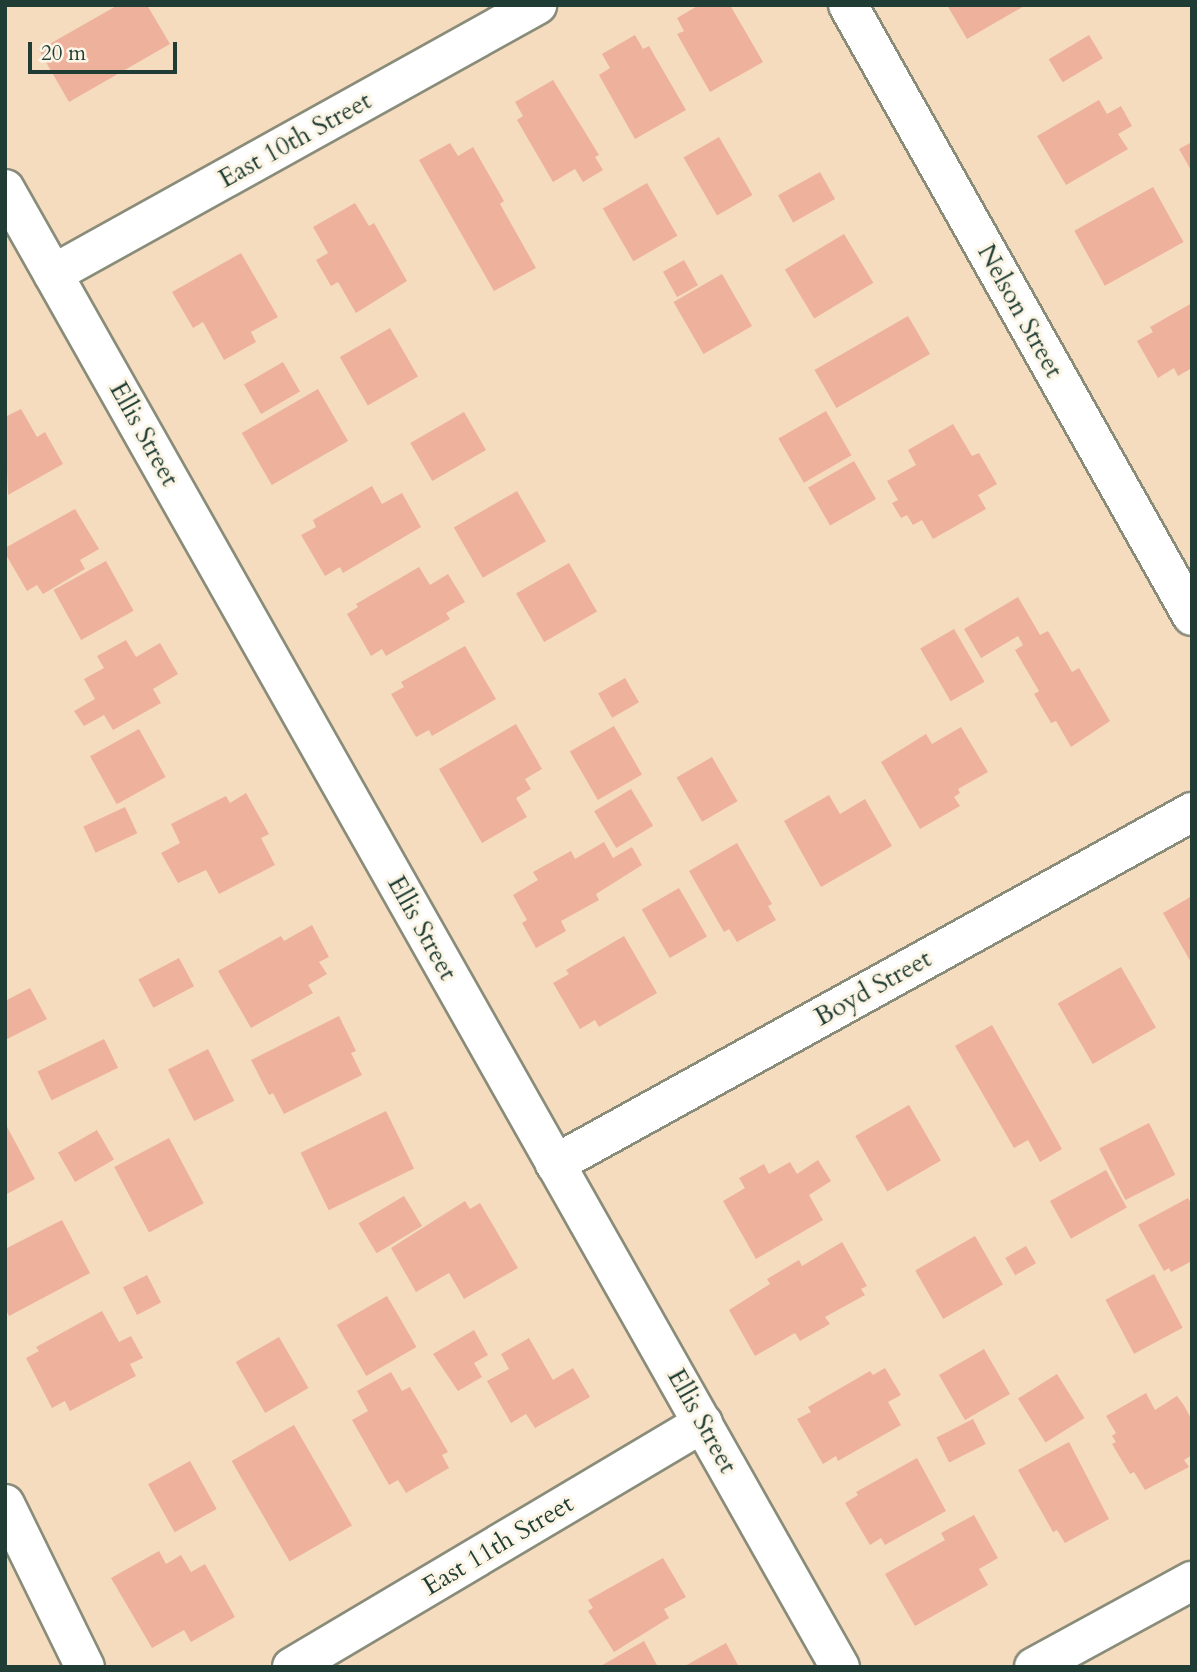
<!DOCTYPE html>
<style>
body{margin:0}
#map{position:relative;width:1197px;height:1672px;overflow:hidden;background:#f5dcbf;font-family:Cardo,serif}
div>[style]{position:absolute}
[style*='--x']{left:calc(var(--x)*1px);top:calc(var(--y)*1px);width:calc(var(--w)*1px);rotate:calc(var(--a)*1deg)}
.building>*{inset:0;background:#eeb19c;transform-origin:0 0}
.roads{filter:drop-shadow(2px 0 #8a8c7a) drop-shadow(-2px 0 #8a8c7a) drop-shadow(0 2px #8a8c7a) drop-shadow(0 -2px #8a8c7a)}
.street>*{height:38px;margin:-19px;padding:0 19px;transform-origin:19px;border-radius:19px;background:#fff}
span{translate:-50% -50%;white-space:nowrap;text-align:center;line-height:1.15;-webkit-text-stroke:6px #fcf5e5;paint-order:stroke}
.street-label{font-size:26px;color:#1f3d34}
.frame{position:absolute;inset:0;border:7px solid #1f3d34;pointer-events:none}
.scale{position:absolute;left:28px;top:42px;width:149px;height:32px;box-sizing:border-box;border:4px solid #1f3d34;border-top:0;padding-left:9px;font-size:21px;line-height:24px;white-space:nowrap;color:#1f3d34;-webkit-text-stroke:5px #fcf5e5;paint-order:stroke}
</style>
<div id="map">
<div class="building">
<div style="clip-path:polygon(118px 5px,147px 5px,170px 44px,69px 102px,39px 50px)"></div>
<div style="clip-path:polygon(699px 5px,730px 5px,763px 62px,710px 92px,677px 34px,684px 31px,677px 18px)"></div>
<div style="clip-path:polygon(947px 5px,1026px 5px,967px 39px)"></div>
<div style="clip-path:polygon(635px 35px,643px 49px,649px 46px,686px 110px,635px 139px,599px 75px,610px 68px,602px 54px)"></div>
<div style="left:1089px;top:35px;width:27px;height:47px;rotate:59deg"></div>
<div style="clip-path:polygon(553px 80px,599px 155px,595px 157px,603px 170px,583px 182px,575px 169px,553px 182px,517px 120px,523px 116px,515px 102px)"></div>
<div style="clip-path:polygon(1099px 100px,1107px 114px,1121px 106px,1132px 126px,1118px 134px,1128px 149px,1066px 185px,1037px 136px)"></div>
<div style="left:719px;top:137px;width:67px;height:41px;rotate:60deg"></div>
<div style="clip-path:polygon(1192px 142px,1192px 172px,1179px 149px)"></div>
<div style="clip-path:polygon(450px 143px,458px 156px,473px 147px,504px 201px,500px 204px,536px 268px,494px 291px,419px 160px)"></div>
<div style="left:820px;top:172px;width:31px;height:48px;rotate:61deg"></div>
<div style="left:647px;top:183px;width:61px;height:51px;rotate:60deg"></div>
<div style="left:1153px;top:187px;width:63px;height:90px;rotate:61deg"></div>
<div style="clip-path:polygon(355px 203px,369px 226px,374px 223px,407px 281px,356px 313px,338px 282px,331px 286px,316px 260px,328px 253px,313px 227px)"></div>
<div style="left:844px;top:234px;width:57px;height:69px;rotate:59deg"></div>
<div style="clip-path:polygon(241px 253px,278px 317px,251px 332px,256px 342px,224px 360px,203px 322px,193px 328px,172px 292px)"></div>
<div style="left:684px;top:260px;width:29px;height:24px;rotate:61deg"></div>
<div style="left:722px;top:274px;width:60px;height:56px;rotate:60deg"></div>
<div style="clip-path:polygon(1192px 303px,1192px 368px,1178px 376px,1174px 368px,1158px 378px,1137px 341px,1153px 332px,1150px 327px)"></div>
<div style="left:908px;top:316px;width:44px;height:108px;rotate:60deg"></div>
<div style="left:390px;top:328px;width:56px;height:58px;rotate:60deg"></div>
<div style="left:283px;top:362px;width:34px;height:45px;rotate:60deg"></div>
<div style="left:318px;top:389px;width:60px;height:88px;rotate:60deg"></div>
<div style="clip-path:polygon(21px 409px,37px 437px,45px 432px,63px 464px,8px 495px,5px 417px)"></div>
<div style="left:826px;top:411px;width:51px;height:55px;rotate:60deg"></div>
<div style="left:464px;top:412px;width:44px;height:62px;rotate:60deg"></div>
<div style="clip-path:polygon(953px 424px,972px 456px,979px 453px,997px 484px,978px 495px,986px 509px,933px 539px,922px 520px,913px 525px,907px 515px,901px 518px,892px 503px,898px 500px,887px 481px,916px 465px,908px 450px)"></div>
<div style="left:854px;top:461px;width:44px;height:53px;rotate:60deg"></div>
<div style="clip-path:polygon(372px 486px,382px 504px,402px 493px,421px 527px,343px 573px,340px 567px,325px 576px,301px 535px,316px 527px,313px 520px)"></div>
<div style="left:517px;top:491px;width:58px;height:73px;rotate:60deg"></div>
<div style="clip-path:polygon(75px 509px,99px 549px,80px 560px,85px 569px,43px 594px,37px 585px,27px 591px,5px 553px,5px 548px)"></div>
<div style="left:106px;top:561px;width:57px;height:60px;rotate:61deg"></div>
<div style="left:569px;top:563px;width:56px;height:61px;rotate:60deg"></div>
<div style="clip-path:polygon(419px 567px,430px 585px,448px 574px,465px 602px,446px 613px,450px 619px,386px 656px,382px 649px,371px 656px,347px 614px,358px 607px,356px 604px)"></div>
<div style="clip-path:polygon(1018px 597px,1040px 635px,1048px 631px,1072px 672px,1079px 668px,1110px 721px,1071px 747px,1056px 721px,1051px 723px,1034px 694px,1039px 691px,1015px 650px,1023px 645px,1018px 636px,981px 658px,964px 629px)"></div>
<div style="left:954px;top:629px;width:61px;height:39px;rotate:60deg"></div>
<div style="clip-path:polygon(126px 640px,136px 657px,160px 643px,178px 674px,153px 689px,161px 703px,113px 730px,104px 715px,84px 726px,74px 711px,95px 699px,84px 679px,104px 668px,97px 656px)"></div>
<div style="clip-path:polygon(465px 646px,496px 699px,432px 736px,429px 730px,416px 737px,391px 694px,404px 687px,401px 682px)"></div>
<div style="left:625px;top:678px;width:28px;height:31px;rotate:60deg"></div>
<div style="clip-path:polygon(516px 724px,542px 769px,525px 779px,531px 789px,516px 798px,527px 817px,482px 843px,439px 769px)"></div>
<div style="left:614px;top:726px;width:56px;height:51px;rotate:60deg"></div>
<div style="clip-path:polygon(961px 727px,988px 772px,958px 789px,960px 793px,954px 797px,960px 806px,920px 829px,881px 762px,926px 734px,932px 744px)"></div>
<div style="left:139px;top:729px;width:55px;height:56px;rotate:61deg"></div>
<div style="left:712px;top:757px;width:51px;height:41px;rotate:60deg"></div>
<div style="left:631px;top:789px;width:43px;height:43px;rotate:59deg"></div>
<div style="clip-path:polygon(246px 793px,269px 834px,261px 838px,275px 865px,219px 894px,206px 870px,178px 883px,161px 853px,180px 843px,171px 824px,226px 796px,230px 803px)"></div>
<div style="clip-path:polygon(829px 795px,840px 814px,865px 799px,892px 846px,821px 887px,784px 821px)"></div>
<div style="left:125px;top:807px;width:29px;height:46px;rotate:65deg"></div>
<div style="clip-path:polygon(604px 842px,613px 858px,632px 847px,642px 865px,596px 894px,599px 900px,561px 921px,566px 931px,536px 948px,522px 923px,527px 920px,513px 895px,538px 880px,533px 872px,571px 851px,575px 859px)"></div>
<div style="clip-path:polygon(737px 843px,772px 904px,768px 906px,776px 920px,737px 942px,729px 929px,724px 932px,689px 871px)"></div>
<div style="left:679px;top:888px;width:56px;height:43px;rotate:60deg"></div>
<div style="clip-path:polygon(1192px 896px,1192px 964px,1163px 913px)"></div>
<div style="clip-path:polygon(312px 925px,329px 957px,319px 962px,327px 974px,308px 985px,313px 993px,251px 1028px,218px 971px,281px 936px,284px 941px)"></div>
<div style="clip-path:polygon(624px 936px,657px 993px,599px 1027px,595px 1020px,580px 1029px,553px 983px,569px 974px,566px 970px)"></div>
<div style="left:179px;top:958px;width:32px;height:46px;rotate:62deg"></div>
<div style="left:1121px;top:967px;width:70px;height:73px;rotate:60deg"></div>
<div style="clip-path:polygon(30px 988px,47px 1019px,7px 1039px,5px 1001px)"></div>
<div style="clip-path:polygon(339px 1016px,356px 1051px,351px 1053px,362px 1075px,284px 1114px,273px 1093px,269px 1095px,251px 1060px)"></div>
<div style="clip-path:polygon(992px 1025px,1062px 1149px,1040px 1162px,1028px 1140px,1014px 1148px,955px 1046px)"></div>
<div style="left:104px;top:1039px;width:32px;height:74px;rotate:64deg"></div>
<div style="left:208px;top:1049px;width:58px;height:45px;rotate:63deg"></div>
<div style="left:909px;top:1105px;width:64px;height:62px;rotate:60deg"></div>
<div style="left:386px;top:1111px;width:64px;height:95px;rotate:64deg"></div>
<div style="clip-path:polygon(5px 1123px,35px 1179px,5px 1195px)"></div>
<div style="left:1149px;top:1123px;width:58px;height:56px;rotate:63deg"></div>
<div style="left:97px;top:1130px;width:34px;height:45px;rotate:60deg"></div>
<div style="left:169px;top:1138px;width:74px;height:62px;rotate:62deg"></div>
<div style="clip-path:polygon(818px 1160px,831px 1181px,809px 1195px,823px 1220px,756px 1259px,723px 1201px,745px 1188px,739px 1178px,764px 1164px,769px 1174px,790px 1162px,797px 1174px)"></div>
<div style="left:1106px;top:1170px;width:43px;height:64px;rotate:61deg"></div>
<div style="left:404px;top:1196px;width:35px;height:53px;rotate:59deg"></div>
<div style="clip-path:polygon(1188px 1198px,1192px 1205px,1192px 1261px,1171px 1272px,1169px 1268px,1164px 1271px,1138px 1225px)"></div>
<div style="clip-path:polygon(465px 1201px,470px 1209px,480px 1203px,518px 1268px,464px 1299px,449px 1273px,416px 1292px,391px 1248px)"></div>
<div style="clip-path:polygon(62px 1220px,90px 1273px,9px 1316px,5px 1308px,5px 1249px)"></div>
<div style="left:975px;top:1236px;width:56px;height:69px;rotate:60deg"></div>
<div style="clip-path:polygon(842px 1242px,867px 1286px,861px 1289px,865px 1295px,825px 1317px,830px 1324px,800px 1341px,795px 1333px,755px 1356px,729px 1310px,770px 1284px,767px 1279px,799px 1260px,802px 1266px)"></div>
<div style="left:1026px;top:1246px;width:20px;height:24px;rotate:60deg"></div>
<div style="left:1154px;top:1274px;width:61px;height:55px;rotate:62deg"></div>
<div style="left:147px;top:1275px;width:31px;height:27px;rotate:63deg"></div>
<div style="left:387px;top:1296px;width:59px;height:58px;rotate:60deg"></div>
<div style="clip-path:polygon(102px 1311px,119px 1342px,131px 1336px,143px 1358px,130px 1364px,136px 1376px,70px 1411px,65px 1401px,52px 1408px,26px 1358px,39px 1351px,36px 1347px)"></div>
<div style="clip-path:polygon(474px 1330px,488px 1355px,474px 1363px,482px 1377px,458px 1391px,433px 1354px)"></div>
<div style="left:279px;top:1337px;width:59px;height:50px;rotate:60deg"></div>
<div style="clip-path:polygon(529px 1338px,553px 1380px,573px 1368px,590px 1397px,535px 1428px,526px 1414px,511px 1423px,487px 1381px,509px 1369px,501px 1354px)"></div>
<div style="left:984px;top:1349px;width:52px;height:52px;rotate:60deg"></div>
<div style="clip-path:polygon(885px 1368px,901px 1395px,888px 1402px,901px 1425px,838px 1461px,836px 1456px,823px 1464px,797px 1419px,811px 1412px,808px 1407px,870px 1371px,873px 1375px)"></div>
<div style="clip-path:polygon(391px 1372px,402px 1391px,410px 1387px,448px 1452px,442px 1455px,449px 1468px,406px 1493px,398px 1480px,389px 1485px,352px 1420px,368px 1411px,357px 1391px)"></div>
<div style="left:1057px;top:1374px;width:52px;height:46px;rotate:58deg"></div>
<div style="clip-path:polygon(1146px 1393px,1155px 1410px,1177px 1396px,1183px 1404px,1192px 1420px,1192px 1455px,1184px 1460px,1189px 1467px,1145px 1490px,1134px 1472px,1130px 1474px,1112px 1444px,1116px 1442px,1112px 1436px,1116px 1433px,1106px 1416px)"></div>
<div style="left:973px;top:1419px;width:28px;height:41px;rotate:63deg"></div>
<div style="left:294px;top:1425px;width:116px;height:72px;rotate:60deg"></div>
<div style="clip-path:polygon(1069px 1442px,1109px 1519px,1065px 1543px,1057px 1530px,1053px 1532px,1018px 1470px)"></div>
<div style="clip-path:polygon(917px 1458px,946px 1511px,885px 1545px,881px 1538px,870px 1545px,845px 1503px,858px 1495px,856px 1492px)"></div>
<div style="left:190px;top:1461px;width:55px;height:48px;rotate:61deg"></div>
<div style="clip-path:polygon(974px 1515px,998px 1558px,979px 1569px,988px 1585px,915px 1626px,885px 1574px,945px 1540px,941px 1533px)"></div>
<div style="clip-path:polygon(159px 1551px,166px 1564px,181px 1555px,191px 1572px,205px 1564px,235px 1617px,191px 1642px,184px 1630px,152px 1648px,111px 1578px)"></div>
<div style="clip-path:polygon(663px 1558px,686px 1597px,664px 1609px,669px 1618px,614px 1652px,588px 1611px,593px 1608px,588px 1600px)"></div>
<div style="clip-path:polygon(644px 1641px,658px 1667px,599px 1667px)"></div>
<div style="clip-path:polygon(726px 1643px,739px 1667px,683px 1667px)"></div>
</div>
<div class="roads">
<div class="street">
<div style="--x:848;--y:5;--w:701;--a:60.62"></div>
<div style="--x:5;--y:189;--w:1698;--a:60.54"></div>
<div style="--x:53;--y:274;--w:554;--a:-29.06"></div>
<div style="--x:555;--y:1164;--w:728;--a:-28.92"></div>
<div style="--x:5;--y:1504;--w:182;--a:63.9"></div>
<div style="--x:292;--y:1667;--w:478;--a:-30.7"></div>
<div style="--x:1034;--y:1667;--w:180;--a:-28.6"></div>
</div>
</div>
<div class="street-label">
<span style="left:295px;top:140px;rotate:-29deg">East 10th Street</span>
<span style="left:1020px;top:311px;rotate:61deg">Nelson Street</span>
<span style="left:144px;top:434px;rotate:61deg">Ellis Street</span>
<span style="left:422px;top:928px;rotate:61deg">Ellis Street</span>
<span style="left:873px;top:988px;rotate:-29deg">Boyd Street</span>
<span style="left:702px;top:1421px;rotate:61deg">Ellis Street</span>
<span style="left:498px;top:1545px;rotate:-31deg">East 11th Street</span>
</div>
<div class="frame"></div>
<div class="scale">20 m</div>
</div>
